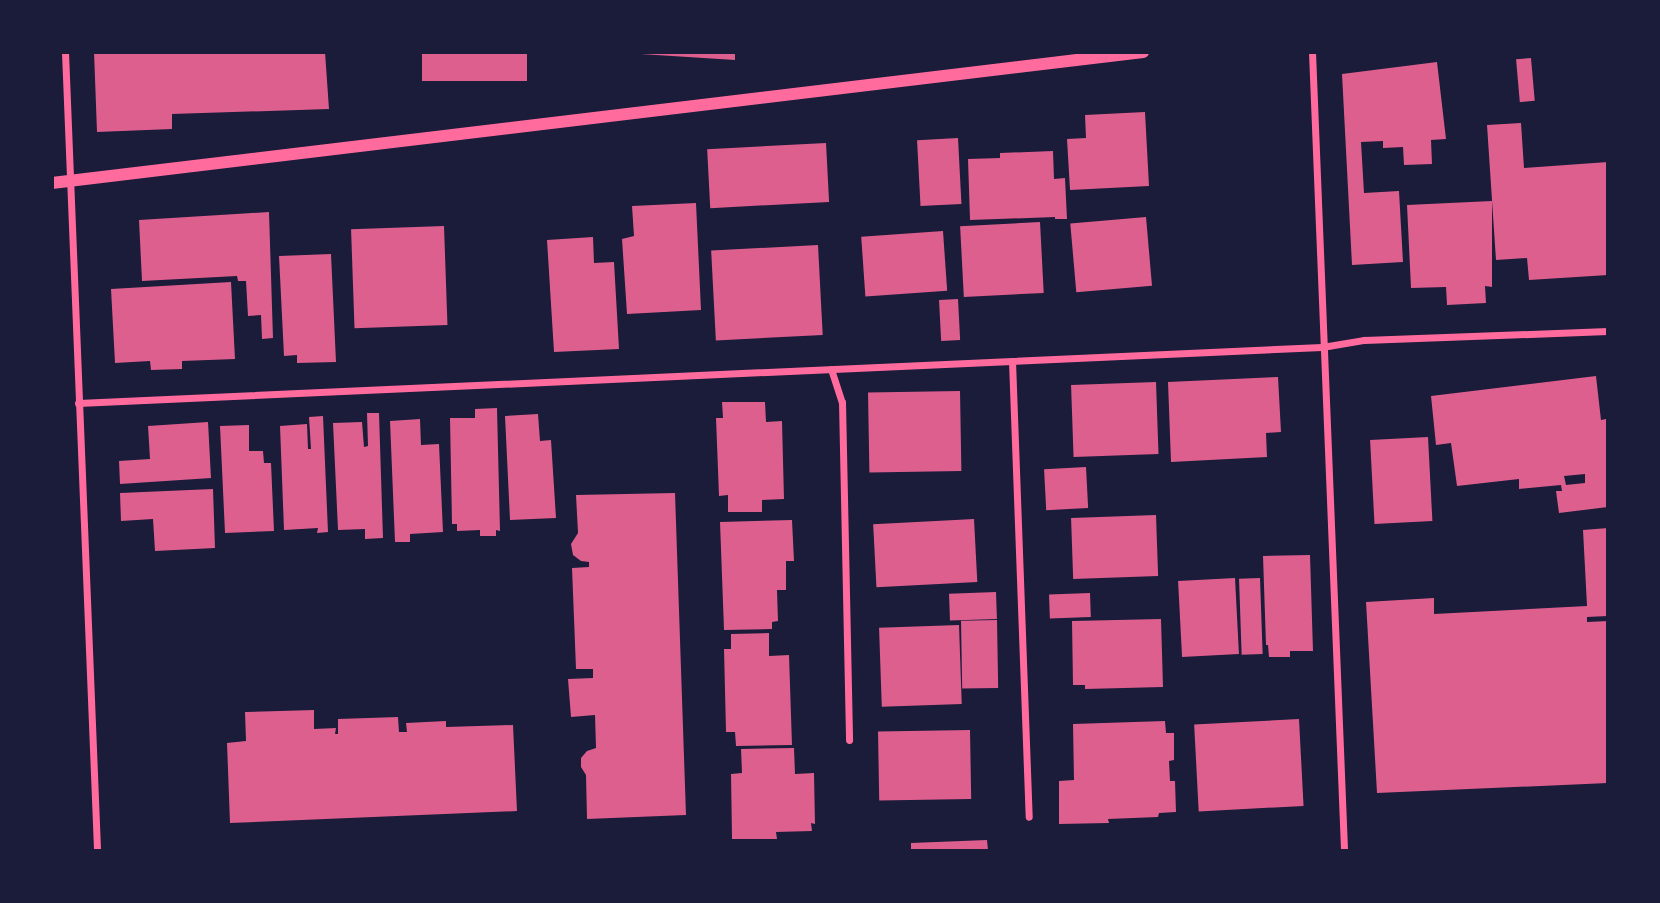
<!DOCTYPE html>
<style>
body{margin:0}
#map{position:relative;width:1660px;height:903px;overflow:hidden;background:#1b1b3a;font-family:"Titillium Web",sans-serif}
div>[style]{position:absolute}
[style*='--x']{left:calc(var(--x)*1px);top:calc(var(--y)*1px);width:calc(var(--w)*1px);rotate:calc(var(--a)*1deg)}
.building>*{inset:0;background:#dd5f8e;transform-origin:0 0}
.minor>*{height:7px;margin:-3.5px;padding:0 3.5px;transform-origin:3.5px;border-radius:3.5px;background:#ff6b9d}
.tertiary>*{height:12px;margin:-6px;padding:0 6px;transform-origin:6px;border-radius:6px;background:#ff6b9d}
span{translate:-50% -50%;white-space:nowrap;text-align:center;line-height:1.15;-webkit-text-stroke:5px #1b1b3a;paint-order:stroke}
.frame{position:absolute;inset:0;border:54px solid #1b1b3a;pointer-events:none}
</style>
<div id="map">
<div class="building">
<div style="clip-path:polygon(94px 52px,325px 52px,329px 109px,172px 114px,172px 129px,97px 132px)"></div>
<div style="left:422px;top:52px;width:105px;height:29px"></div>
<div style="clip-path:polygon(609px 52px,735px 52px,735px 60px)"></div>
<div style="left:1531px;top:58px;width:43px;height:15px;rotate:85deg"></div>
<div style="clip-path:polygon(1437px 62px,1446px 139px,1431px 140px,1432px 164px,1404px 165px,1403px 147px,1383px 148px,1383px 141px,1361px 142px,1364px 193px,1399px 191px,1403px 262px,1352px 265px,1342px 74px)"></div>
<div style="clip-path:polygon(1145px 112px,1149px 186px,1070px 190px,1067px 139px,1086px 138px,1085px 115px)"></div>
<div style="clip-path:polygon(1521px 123px,1524px 168px,1608px 162px,1608px 275px,1529px 280px,1527px 258px,1496px 260px,1487px 125px)"></div>
<div style="left:958px;top:138px;width:66px;height:41px;rotate:87deg"></div>
<div style="left:826px;top:143px;width:59px;height:119px;rotate:87deg"></div>
<div style="clip-path:polygon(1053px 151px,1054px 179px,1065px 178px,1067px 219px,1055px 219px,1055px 217px,970px 220px,968px 159px,1000px 158px,1000px 153px)"></div>
<div style="clip-path:polygon(1492px 201px,1492px 287px,1485px 286px,1486px 303px,1447px 305px,1446px 287px,1411px 288px,1407px 205px)"></div>
<div style="clip-path:polygon(696px 203px,701px 310px,627px 314px,622px 239px,634px 236px,632px 206px)"></div>
<div style="clip-path:polygon(269px 212px,273px 338px,262px 339px,261px 315px,248px 316px,246px 281px,238px 281px,237px 276px,142px 281px,139px 220px)"></div>
<div style="left:1146px;top:217px;width:69px;height:76px;rotate:85deg"></div>
<div style="left:1040px;top:222px;width:71px;height:80px;rotate:87deg"></div>
<div style="left:444px;top:226px;width:99px;height:93px;rotate:88deg"></div>
<div style="left:943px;top:231px;width:60px;height:82px;rotate:86deg"></div>
<div style="clip-path:polygon(593px 237px,594px 263px,614px 262px,619px 349px,554px 352px,547px 240px)"></div>
<div style="left:818px;top:245px;width:90px;height:107px;rotate:87deg"></div>
<div style="clip-path:polygon(331px 254px,336px 362px,297px 363px,297px 355px,284px 356px,279px 256px)"></div>
<div style="clip-path:polygon(231px 282px,235px 359px,182px 361px,182px 369px,151px 370px,150px 361px,115px 363px,111px 289px)"></div>
<div style="left:958px;top:299px;width:41px;height:19px;rotate:87deg"></div>
<div style="clip-path:polygon(evenodd,1596px 376px,1601px 420px,1606px 419px,1608px 431px,1608px 507px,1559px 513px,1556px 491px,1562px 491px,1561px 485px,1519px 489px,1519px 479px,1457px 486px,1451px 443px,1436px 445px,1431px 396px,1596px 376px,1585px 474px,1585px 483px,1566px 485px,1564px 476px,1585px 474px)"></div>
<div style="clip-path:polygon(1278px 377px,1281px 432px,1266px 433px,1267px 457px,1171px 462px,1168px 382px)"></div>
<div style="left:1156px;top:382px;width:72px;height:85px;rotate:88deg"></div>
<div style="left:960px;top:391px;width:80px;height:92px;rotate:89deg"></div>
<div style="clip-path:polygon(722px 402px,765px 402px,766px 422px,782px 421px,784px 499px,762px 500px,762px 512px,728px 512px,728px 495px,719px 496px,716px 418px,723px 418px)"></div>
<div style="clip-path:polygon(497px 408px,500px 531px,496px 530px,496px 536px,480px 536px,480px 530px,457px 531px,457px 524px,452px 524px,450px 418px,475px 418px,475px 409px)"></div>
<div style="clip-path:polygon(367px 413px,379px 413px,383px 538px,365px 539px,365px 529px,338px 530px,333px 423px,362px 422px,364px 447px,368px 446px)"></div>
<div style="clip-path:polygon(538px 414px,540px 441px,551px 440px,556px 518px,510px 520px,505px 416px)"></div>
<div style="clip-path:polygon(323px 416px,328px 532px,317px 533px,318px 528px,284px 530px,280px 426px,307px 424px,308px 449px,311px 449px,309px 417px)"></div>
<div style="clip-path:polygon(420px 419px,421px 445px,439px 444px,443px 532px,410px 534px,410px 542px,395px 542px,390px 421px)"></div>
<div style="clip-path:polygon(208px 422px,211px 478px,120px 484px,119px 461px,150px 459px,148px 426px)"></div>
<div style="clip-path:polygon(249px 425px,249px 451px,263px 451px,264px 463px,271px 463px,274px 531px,225px 533px,220px 426px)"></div>
<div style="left:1428px;top:437px;width:84px;height:58px;rotate:87deg"></div>
<div style="left:1086px;top:467px;width:41px;height:42px;rotate:87deg"></div>
<div style="clip-path:polygon(213px 489px,215px 548px,155px 551px,153px 519px,121px 521px,120px 493px)"></div>
<div style="clip-path:polygon(675px 493px,686px 815px,587px 819px,586px 775px,581px 767px,581px 758px,587px 751px,596px 748px,595px 715px,571px 717px,568px 679px,593px 678px,593px 669px,576px 669px,572px 568px,589px 567px,589px 562px,581px 561px,573px 555px,571px 544px,578px 533px,576px 495px)"></div>
<div style="left:1156px;top:515px;width:61px;height:85px;rotate:88deg"></div>
<div style="left:974px;top:519px;width:63px;height:101px;rotate:87deg"></div>
<div style="clip-path:polygon(792px 520px,794px 561px,786px 561px,786px 590px,777px 590px,778px 621px,772px 622px,772px 629px,724px 630px,720px 522px)"></div>
<div style="clip-path:polygon(1608px 528px,1608px 616px,1587px 617px,1587px 622px,1608px 621px,1608px 783px,1377px 793px,1366px 602px,1434px 598px,1434px 614px,1587px 606px,1583px 530px)"></div>
<div style="clip-path:polygon(1310px 555px,1313px 651px,1290px 651px,1290px 657px,1269px 657px,1268px 645px,1266px 645px,1263px 556px)"></div>
<div style="left:1235px;top:578px;width:76px;height:57px;rotate:87deg"></div>
<div style="left:1260px;top:578px;width:76px;height:21px;rotate:88deg"></div>
<div style="left:996px;top:592px;width:27px;height:47px;rotate:88deg"></div>
<div style="left:1090px;top:593px;width:24px;height:41px;rotate:88deg"></div>
<div style="clip-path:polygon(1161px 619px,1163px 687px,1085px 689px,1085px 685px,1073px 685px,1072px 621px)"></div>
<div style="left:997px;top:620px;width:68px;height:36px;rotate:89deg"></div>
<div style="left:959px;top:625px;width:79px;height:80px;rotate:88deg"></div>
<div style="clip-path:polygon(769px 633px,769px 656px,789px 655px,792px 745px,736px 746px,735px 732px,726px 732px,724px 649px,731px 649px,731px 634px)"></div>
<div style="clip-path:polygon(314px 710px,314px 729px,336px 728px,335px 734px,338px 734px,338px 719px,398px 717px,399px 732px,407px 732px,406px 723px,446px 721px,446px 727px,513px 725px,517px 811px,230px 823px,227px 743px,246px 741px,245px 712px)"></div>
<div style="left:1299px;top:719px;width:87px;height:105px;rotate:87deg"></div>
<div style="clip-path:polygon(1165px 721px,1166px 733px,1174px 733px,1174px 760px,1169px 761px,1170px 781px,1175px 781px,1176px 812px,1159px 813px,1158px 817px,1108px 819px,1109px 823px,1059px 824px,1059px 781px,1074px 780px,1073px 724px)"></div>
<div style="left:970px;top:730px;width:69px;height:92px;rotate:89deg"></div>
<div style="clip-path:polygon(794px 748px,795px 774px,814px 773px,815px 824px,811px 823px,812px 831px,776px 832px,777px 839px,732px 839px,731px 774px,742px 773px,741px 749px)"></div>
<div style="clip-path:polygon(987px 840px,988px 850px,911px 850px,911px 843px)"></div>
</div>
<div class="minor">
<div style="--x:65;--y:52;--w:799;--a:87.7"></div>
<div style="--x:1312;--y:52;--w:799;--a:87.7"></div>
<div style="--x:1012;--y:361;--w:456;--a:87.9"></div>
<div style="--x:831;--y:369;--w:35;--a:72"></div>
<div style="--x:842;--y:402;--w:338;--a:88.8"></div>
<div style="--x:78;--y:403;--w:1245;--a:-2.58"></div>
<div style="--x:1322;--y:347;--w:43;--a:-9.5"></div>
<div style="--x:1364;--y:340;--w:244;--a:-2.1"></div>
</div>
<div class="tertiary">
<div style="--x:52;--y:183;--w:1099;--a:-6.85"></div>
</div>
<div class="frame"></div>
</div>
